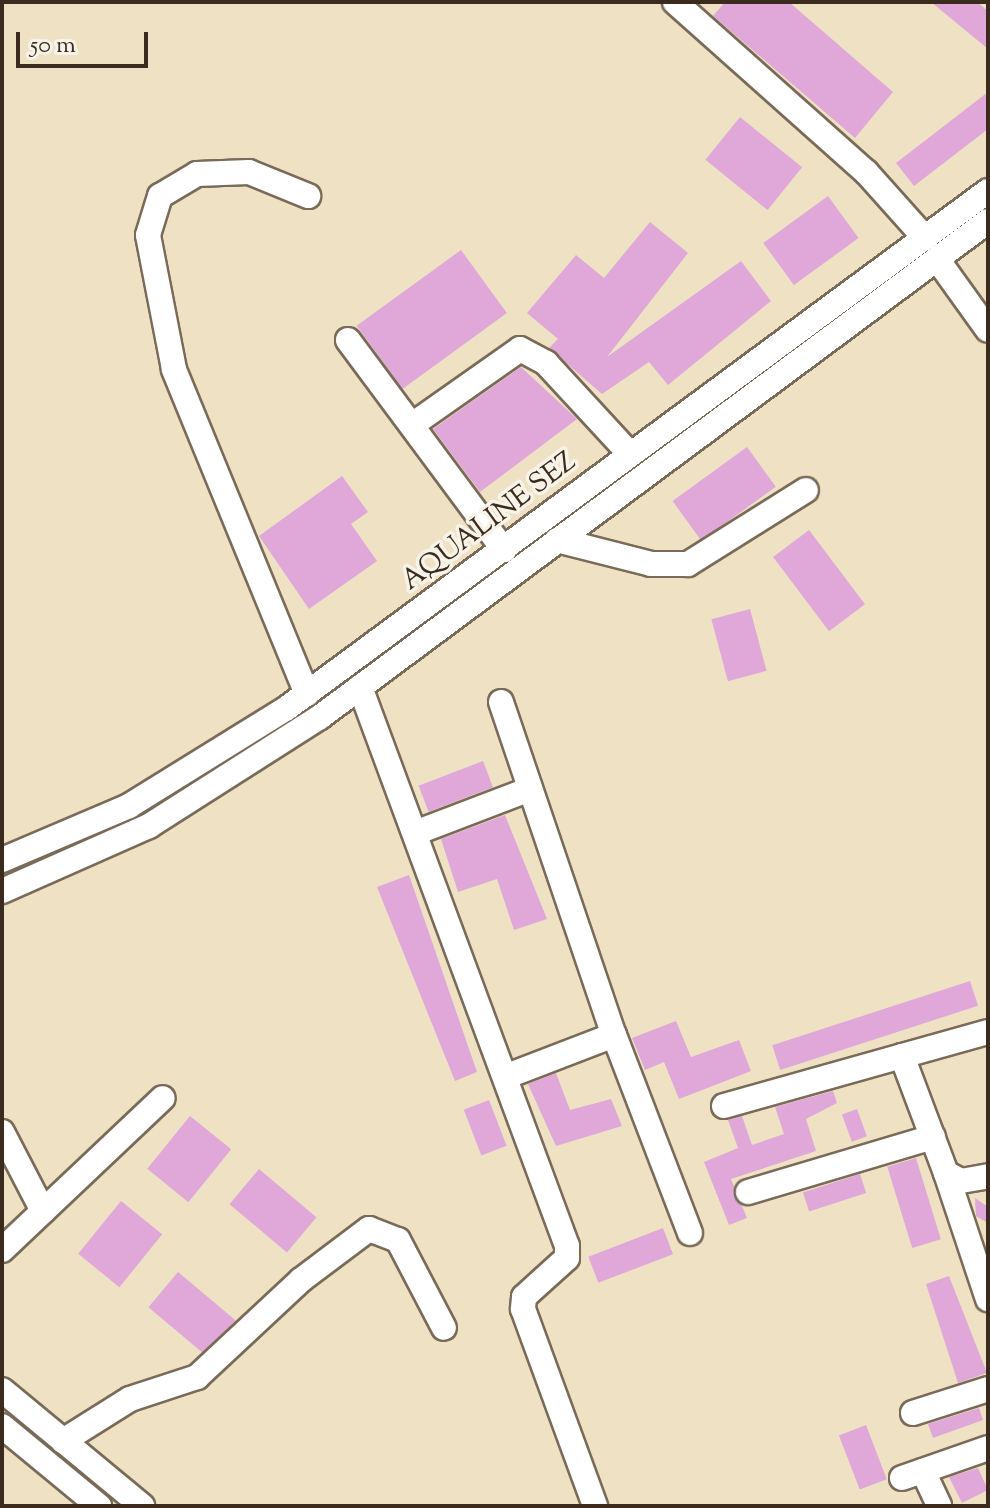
<!DOCTYPE html>
<style>
body{margin:0}
#map{position:relative;width:990px;height:1508px;overflow:hidden;background:#efe2c4;font-family:"Sorts Mill Goudy",serif}
div>[style]{position:absolute}
[style*='--x']{left:calc(var(--x)*1px);top:calc(var(--y)*1px);width:calc(var(--w)*1px);rotate:calc(var(--a)*1deg)}
.building>*{inset:0;background:#dfa8d8;transform-origin:0 0}
.roads{filter:drop-shadow(2px 0 #7a6a58) drop-shadow(-2px 0 #7a6a58) drop-shadow(0 2px #7a6a58) drop-shadow(0 -2px #7a6a58)}
.minor>*{height:24px;margin:-12px;padding:0 12px;transform-origin:12px;border-radius:12px;background:#fff}
span{translate:-50% -50%;white-space:nowrap;text-align:center;line-height:1.15;-webkit-text-stroke:7px #f7f3e8;paint-order:stroke}
.street-label{font-size:28px;color:#3b2a1e}
.frame{position:absolute;inset:0;border:4px solid #3b2a1e;pointer-events:none}
.scale{position:absolute;left:16px;top:32px;width:132px;height:36px;box-sizing:border-box;border:4px solid #3b2a1e;border-top:0;padding-left:10px;font-size:24px;line-height:28px;white-space:nowrap;color:#3b2a1e;-webkit-text-stroke:6px #f7f3e8;paint-order:stroke}
</style>
<div id="map">
<div class="building">
<div style="clip-path:polygon(725px 2px,789px 2px,893px 92px,855px 138px,713px 16px)"></div>
<div style="clip-path:polygon(931px 2px,977px 2px,988px 11px,988px 49px)"></div>
<div style="clip-path:polygon(988px 92px,988px 129px,914px 186px,896px 163px)"></div>
<div style="left:740px;top:117px;width:80px;height:55px;rotate:39deg"></div>
<div style="left:828px;top:196px;width:52px;height:80px;rotate:54deg"></div>
<div style="clip-path:polygon(650px 222px,688px 253px,607px 357px,741px 261px,771px 301px,668px 385px,649px 362px,602px 394px,549px 348px,558px 339px,527px 313px,576px 255px,604px 278px)"></div>
<div style="left:461px;top:250px;width:78px;height:129px;rotate:54deg"></div>
<div style="clip-path:polygon(521px 367px,577px 419px,480px 492px,433px 429px)"></div>
<div style="left:747px;top:447px;width:49px;height:92px;rotate:54deg"></div>
<div style="clip-path:polygon(342px 476px,368px 512px,351px 524px,377px 561px,309px 609px,259px 536px)"></div>
<div style="left:809px;top:530px;width:93px;height:45px;rotate:53deg"></div>
<div style="left:750px;top:609px;width:64px;height:40px;rotate:75deg"></div>
<div style="left:483px;top:761px;width:28px;height:69px;rotate:69deg"></div>
<div style="clip-path:polygon(505px 815px,547px 919px,514px 930px,497px 879px,458px 892px,441px 839px)"></div>
<div style="clip-path:polygon(409px 875px,477px 1072px,455px 1081px,377px 887px)"></div>
<div style="left:970px;top:981px;width:26px;height:208px;rotate:72deg"></div>
<div style="clip-path:polygon(676px 1021px,691px 1057px,739px 1040px,751px 1071px,679px 1099px,664px 1062px,645px 1070px,632px 1038px)"></div>
<div style="clip-path:polygon(556px 1073px,570px 1110px,611px 1099px,622px 1126px,556px 1146px,528px 1084px)"></div>
<div style="clip-path:polygon(833px 1091px,837px 1103px,806px 1119px,816px 1151px,731px 1179px,747px 1218px,729px 1225px,704px 1162px,738px 1148px,728px 1120px,742px 1116px,752px 1145px,784px 1134px,775px 1107px)"></div>
<div style="left:489px;top:1100px;width:49px;height:27px;rotate:69deg"></div>
<div style="left:857px;top:1109px;width:29px;height:16px;rotate:70deg"></div>
<div style="left:190px;top:1116px;width:53px;height:68px;rotate:39deg"></div>
<div style="left:916px;top:1158px;width:85px;height:30px;rotate:73deg"></div>
<div style="left:259px;top:1169px;width:75px;height:46px;rotate:40deg"></div>
<div style="left:860px;top:1174px;width:20px;height:60px;rotate:72deg"></div>
<div style="clip-path:polygon(975px 1198px,988px 1207px,988px 1223px,976px 1216px)"></div>
<div style="left:121px;top:1201px;width:53px;height:68px;rotate:39deg"></div>
<div style="left:663px;top:1228px;width:28px;height:80px;rotate:69deg"></div>
<div style="left:178px;top:1272px;width:75px;height:46px;rotate:40deg"></div>
<div style="clip-path:polygon(949px 1276px,987px 1373px,958px 1383px,926px 1284px)"></div>
<div style="clip-path:polygon(979px 1408px,983px 1420px,933px 1438px,928px 1424px)"></div>
<div style="left:866px;top:1425px;width:58px;height:29px;rotate:69deg"></div>
<div style="clip-path:polygon(978px 1468px,988px 1490px,962px 1503px,949px 1477px)"></div>
</div>
<div class="roads">
<div class="minor">
<div style="--x:675;--y:2;--w:256;--a:41.7"></div>
<div style="--x:866;--y:172;--w:89;--a:48.2"></div>
<div style="--x:937;--y:259;--w:87;--a:54.3"></div>
<div style="--x:348;--y:340;--w:262;--a:53.4"></div>
<div style="--x:412;--y:425;--w:132;--a:-35.1"></div>
<div style="--x:520;--y:349;--w:30;--a:28"></div>
<div style="--x:546;--y:363;--w:124;--a:47.3"></div>
<div style="--x:557;--y:540;--w:97;--a:14.3"></div>
<div style="--x:651;--y:564;--w:37;--a:0"></div>
<div style="--x:688;--y:564;--w:139;--a:-32.1"></div>
<div style="--x:360;--y:687;--w:596;--a:69.68"></div>
<div style="--x:567;--y:1246;--w:12;--a:90"></div>
<div style="--x:567;--y:1258;--w:58;--a:137.8"></div>
<div style="--x:524;--y:1297;--w:12;--a:95"></div>
<div style="--x:523;--y:1309;--w:210;--a:69.9"></div>
<div style="--x:307;--y:694;--w:351;--a:-112.3"></div>
<div style="--x:174;--y:369;--w:136;--a:-101"></div>
<div style="--x:148;--y:235;--w:41;--a:-72.9"></div>
<div style="--x:160;--y:196;--w:43;--a:-30.7"></div>
<div style="--x:197;--y:174;--w:52;--a:-2.2"></div>
<div style="--x:249;--y:172;--w:64;--a:22.1"></div>
<div style="--x:501;--y:702;--w:352;--a:71.3"></div>
<div style="--x:614;--y:1035;--w:115;--a:159"></div>
<div style="--x:415;--y:833;--w:123;--a:-20.9"></div>
<div style="--x:2;--y:860;--w:138;--a:-23"></div>
<div style="--x:129;--y:806;--w:186;--a:-31.8"></div>
<div style="--x:287;--y:708;--w:871;--a:-36.41"></div>
<div style="--x:2;--y:891;--w:161;--a:-23.9"></div>
<div style="--x:149;--y:826;--w:203;--a:-32.5"></div>
<div style="--x:320;--y:717;--w:832;--a:-36.59"></div>
<div style="--x:614;--y:1035;--w:212;--a:69"></div>
<div style="--x:902;--y:1056;--w:89;--a:-15.6"></div>
<div style="--x:724;--y:1106;--w:185;--a:-15.7"></div>
<div style="--x:902;--y:1056;--w:125;--a:69.4"></div>
<div style="--x:946;--y:1173;--w:17;--a:28"></div>
<div style="--x:961;--y:1181;--w:27;--a:-10"></div>
<div style="--x:2;--y:1132;--w:89;--a:62.6"></div>
<div style="--x:946;--y:1173;--w:133;--a:71.6"></div>
<div style="--x:748;--y:1192;--w:193;--a:-16.6"></div>
<div style="--x:2;--y:1250;--w:221;--a:-43.4"></div>
<div style="--x:2;--y:1390;--w:182;--a:39.6"></div>
<div style="--x:913;--y:1413;--w:79;--a:-17.7"></div>
<div style="--x:2;--y:1426;--w:126;--a:39.5"></div>
<div style="--x:63;--y:1441;--w:79;--a:-32.1"></div>
<div style="--x:130;--y:1399;--w:71;--a:-18.2"></div>
<div style="--x:197;--y:1377;--w:142;--a:-43"></div>
<div style="--x:301;--y:1280;--w:85;--a:-36.9"></div>
<div style="--x:369;--y:1229;--w:31;--a:21"></div>
<div style="--x:398;--y:1240;--w:99;--a:62.4"></div>
<div style="--x:923;--y:1471;--w:38;--a:65"></div>
<div style="--x:902;--y:1478;--w:91;--a:-19.2"></div>
</div>
</div>
<div class="street-label">
<span style="left:489px;top:522px;rotate:-37deg">AQUALINE SEZ</span>
</div>
<div class="frame"></div>
<div class="scale">50 m</div>
</div>
